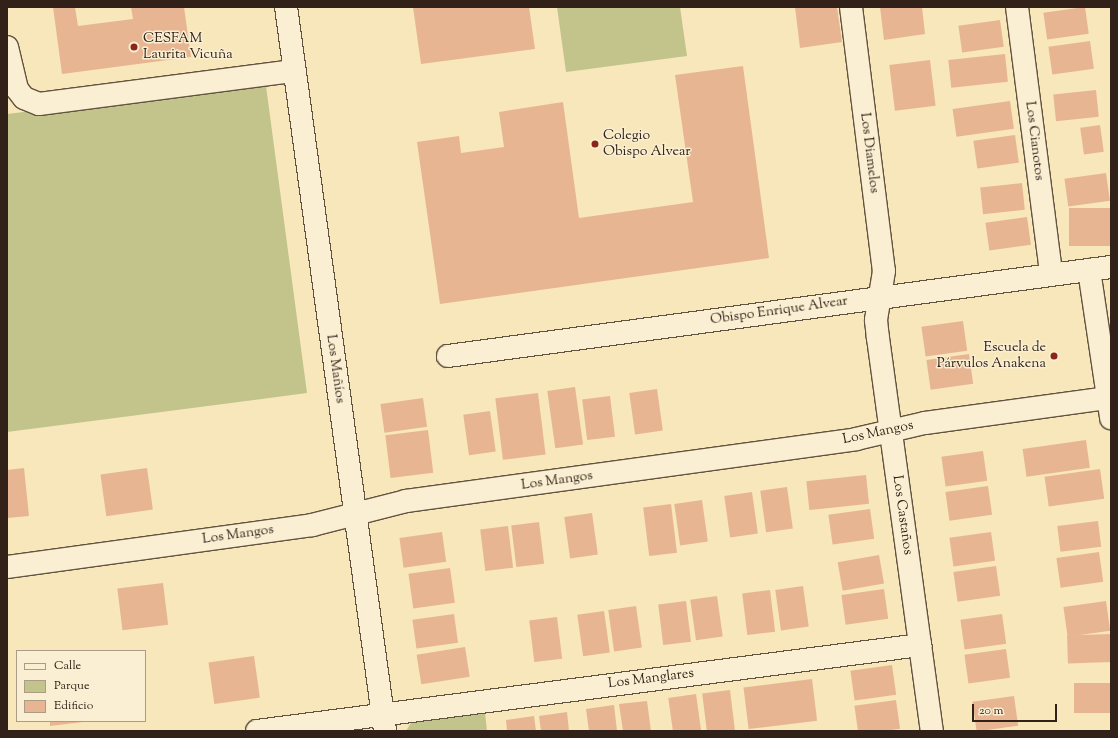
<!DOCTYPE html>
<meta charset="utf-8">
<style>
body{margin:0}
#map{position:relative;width:1118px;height:738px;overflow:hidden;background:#f7e7ba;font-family:"Sorts Mill Goudy",serif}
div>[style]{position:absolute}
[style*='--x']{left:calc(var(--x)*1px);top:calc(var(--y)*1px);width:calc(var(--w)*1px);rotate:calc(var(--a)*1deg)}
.green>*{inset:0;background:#c2c48c}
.building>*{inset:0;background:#e8b593;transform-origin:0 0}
.roads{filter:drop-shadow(1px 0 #625240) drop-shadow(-1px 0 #625240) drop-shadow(0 1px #625240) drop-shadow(0 -1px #625240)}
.minor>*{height:22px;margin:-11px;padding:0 11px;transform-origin:11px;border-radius:11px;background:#faefd2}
.dots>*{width:11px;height:11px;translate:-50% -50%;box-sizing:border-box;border:2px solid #faefd2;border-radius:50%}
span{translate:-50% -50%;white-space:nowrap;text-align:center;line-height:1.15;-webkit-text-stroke:3px #faefd2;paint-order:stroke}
.poi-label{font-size:14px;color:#312118}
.left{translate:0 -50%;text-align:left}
.right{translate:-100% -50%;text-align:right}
.street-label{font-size:14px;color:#312118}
.frame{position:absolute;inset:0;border:8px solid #312118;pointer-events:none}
.legend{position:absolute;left:16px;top:650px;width:130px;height:72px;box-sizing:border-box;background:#faefd2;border:1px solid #aa9d88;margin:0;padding:5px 7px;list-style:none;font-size:12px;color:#312118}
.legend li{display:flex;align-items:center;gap:8px;height:20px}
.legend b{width:20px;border:1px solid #aa9d88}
.scale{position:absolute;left:972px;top:704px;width:85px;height:18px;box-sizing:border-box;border:2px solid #312118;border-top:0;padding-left:5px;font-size:12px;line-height:14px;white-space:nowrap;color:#312118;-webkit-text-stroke:3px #faefd2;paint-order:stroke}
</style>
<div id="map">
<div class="green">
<div style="clip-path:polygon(557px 7px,680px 7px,687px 56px,566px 72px)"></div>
<div style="clip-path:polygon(256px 84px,256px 87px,266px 86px,307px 393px,7px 432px,7px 114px)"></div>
<div style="clip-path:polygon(485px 713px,487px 731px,406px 731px,412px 721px)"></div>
</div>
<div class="building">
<div style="clip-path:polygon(53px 7px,75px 7px,78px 26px,133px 19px,131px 7px,184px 7px,191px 57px,62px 74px)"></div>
<div style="clip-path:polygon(413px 7px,529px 7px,535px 49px,421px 64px)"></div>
<div style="clip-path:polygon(795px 7px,837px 7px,842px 42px,800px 48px)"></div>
<div style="clip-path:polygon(880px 7px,922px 7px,925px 34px,884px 40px)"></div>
<div style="left:1085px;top:7px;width:27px;height:42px;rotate:82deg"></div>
<div style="left:1000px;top:20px;width:27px;height:42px;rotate:82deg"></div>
<div style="left:1090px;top:41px;width:28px;height:42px;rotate:82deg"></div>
<div style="left:1005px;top:54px;width:28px;height:57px;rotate:84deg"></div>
<div style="left:930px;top:60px;width:46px;height:41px;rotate:83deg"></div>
<div style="clip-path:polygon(743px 66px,769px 258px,440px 304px,417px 142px,459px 136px,461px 153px,504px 147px,499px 112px,563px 102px,579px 218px,693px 202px,675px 75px)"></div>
<div style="left:1096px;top:90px;width:27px;height:43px;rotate:84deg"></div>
<div style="left:1010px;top:101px;width:28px;height:58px;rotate:82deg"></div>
<div style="left:1100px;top:125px;width:27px;height:20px;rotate:82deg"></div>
<div style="left:1015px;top:135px;width:28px;height:42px;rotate:82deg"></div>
<div style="left:1106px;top:173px;width:28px;height:42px;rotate:82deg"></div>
<div style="left:1022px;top:183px;width:27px;height:42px;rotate:84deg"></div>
<div style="left:1111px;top:208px;width:38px;height:42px;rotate:90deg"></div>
<div style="left:1027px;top:217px;width:28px;height:42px;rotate:82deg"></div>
<div style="left:963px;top:321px;width:30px;height:42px;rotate:82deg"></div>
<div style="left:969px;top:354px;width:30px;height:43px;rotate:82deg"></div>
<div style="left:575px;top:387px;width:58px;height:28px;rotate:82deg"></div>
<div style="left:657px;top:389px;width:42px;height:28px;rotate:82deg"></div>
<div style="left:538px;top:393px;width:62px;height:43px;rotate:83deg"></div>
<div style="left:610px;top:396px;width:41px;height:28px;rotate:83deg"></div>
<div style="left:423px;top:398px;width:29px;height:43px;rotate:82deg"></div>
<div style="left:490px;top:411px;width:41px;height:27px;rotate:82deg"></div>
<div style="left:428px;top:430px;width:43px;height:43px;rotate:83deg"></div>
<div style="left:1086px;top:440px;width:28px;height:64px;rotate:82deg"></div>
<div style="left:983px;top:451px;width:30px;height:42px;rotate:82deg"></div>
<div style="clip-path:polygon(24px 468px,29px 516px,7px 518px,7px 470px)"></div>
<div style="left:147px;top:468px;width:42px;height:47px;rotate:82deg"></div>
<div style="left:1100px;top:469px;width:30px;height:56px;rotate:82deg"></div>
<div style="left:866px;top:475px;width:29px;height:60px;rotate:84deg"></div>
<div style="left:988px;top:486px;width:29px;height:43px;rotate:82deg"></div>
<div style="left:787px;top:487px;width:42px;height:27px;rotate:82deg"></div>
<div style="left:752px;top:492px;width:42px;height:28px;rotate:82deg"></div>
<div style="left:702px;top:500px;width:42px;height:28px;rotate:82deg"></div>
<div style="left:671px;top:504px;width:49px;height:28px;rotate:83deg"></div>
<div style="left:870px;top:509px;width:30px;height:42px;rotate:82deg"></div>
<div style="left:592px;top:513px;width:42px;height:28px;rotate:82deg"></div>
<div style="left:1098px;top:521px;width:26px;height:41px;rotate:83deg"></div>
<div style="left:539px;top:522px;width:42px;height:28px;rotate:83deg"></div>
<div style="left:508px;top:526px;width:42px;height:28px;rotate:83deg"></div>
<div style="left:442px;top:532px;width:30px;height:43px;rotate:82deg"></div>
<div style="left:991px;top:532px;width:29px;height:42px;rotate:82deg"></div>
<div style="left:1099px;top:552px;width:30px;height:43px;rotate:82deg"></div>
<div style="left:879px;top:555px;width:29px;height:42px;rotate:80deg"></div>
<div style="left:996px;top:566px;width:30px;height:43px;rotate:82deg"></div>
<div style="left:450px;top:568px;width:35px;height:42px;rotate:82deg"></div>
<div style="left:163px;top:583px;width:42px;height:46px;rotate:83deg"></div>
<div style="left:803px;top:586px;width:41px;height:28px;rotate:82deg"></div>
<div style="left:884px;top:589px;width:30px;height:43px;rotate:82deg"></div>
<div style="left:770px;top:590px;width:42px;height:28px;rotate:83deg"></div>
<div style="left:717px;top:596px;width:41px;height:27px;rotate:82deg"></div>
<div style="left:686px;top:601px;width:41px;height:28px;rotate:83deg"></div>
<div style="left:1106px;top:601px;width:30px;height:43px;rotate:82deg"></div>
<div style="left:636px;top:606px;width:42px;height:28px;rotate:82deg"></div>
<div style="left:604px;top:611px;width:42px;height:27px;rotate:82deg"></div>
<div style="left:454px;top:614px;width:29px;height:42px;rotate:82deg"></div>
<div style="left:1002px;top:614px;width:30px;height:42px;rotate:82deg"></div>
<div style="left:557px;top:617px;width:42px;height:28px;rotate:83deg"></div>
<div style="left:1110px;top:634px;width:28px;height:43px;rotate:88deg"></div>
<div style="left:465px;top:647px;width:30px;height:49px;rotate:81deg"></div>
<div style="left:1006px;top:649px;width:29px;height:42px;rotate:82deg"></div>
<div style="left:254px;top:656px;width:42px;height:46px;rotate:82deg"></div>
<div style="left:892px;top:665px;width:30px;height:42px;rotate:82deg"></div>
<div style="left:812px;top:679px;width:42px;height:69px;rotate:83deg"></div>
<div style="left:1111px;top:683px;width:30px;height:37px;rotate:90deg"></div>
<div style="left:730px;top:690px;width:41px;height:28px;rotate:83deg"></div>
<div style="left:696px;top:694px;width:37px;height:28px;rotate:82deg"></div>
<div style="left:1014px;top:696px;width:30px;height:42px;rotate:82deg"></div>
<div style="left:896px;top:700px;width:29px;height:42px;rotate:82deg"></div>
<div style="clip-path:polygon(647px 701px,651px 731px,623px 731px,619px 704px)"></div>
<div style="clip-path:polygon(614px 705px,617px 731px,589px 731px,586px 709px)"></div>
<div style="clip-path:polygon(567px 712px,569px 731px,541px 731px,539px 716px)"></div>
<div style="clip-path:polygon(534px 716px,536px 731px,507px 731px,506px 720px)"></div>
<div style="clip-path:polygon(50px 721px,83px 721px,83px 722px,50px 726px)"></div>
</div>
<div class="roads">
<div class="minor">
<div style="--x:286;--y:7;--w:731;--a:82.21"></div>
<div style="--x:851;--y:7;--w:266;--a:82.9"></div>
<div style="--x:884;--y:271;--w:50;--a:99.3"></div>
<div style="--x:876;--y:320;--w:18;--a:84"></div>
<div style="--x:878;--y:338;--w:397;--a:82.2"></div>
<div style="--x:1017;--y:7;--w:269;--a:82.7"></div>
<div style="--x:7;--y:47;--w:43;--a:76.6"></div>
<div style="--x:17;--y:89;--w:11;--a:52"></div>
<div style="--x:24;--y:98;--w:16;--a:22"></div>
<div style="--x:39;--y:104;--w:257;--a:-7.4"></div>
<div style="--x:1089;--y:270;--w:150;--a:81.5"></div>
<div style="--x:448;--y:356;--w:669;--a:-7.65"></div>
<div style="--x:7;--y:567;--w:308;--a:-7.8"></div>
<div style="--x:312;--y:525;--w:97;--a:-14.3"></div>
<div style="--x:406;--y:501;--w:454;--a:-7.8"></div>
<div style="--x:856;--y:439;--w:71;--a:-13.1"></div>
<div style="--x:925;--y:423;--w:185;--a:-7.8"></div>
<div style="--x:257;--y:731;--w:669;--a:-7.39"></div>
</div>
</div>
<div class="dots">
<div style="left:134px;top:47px;background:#8f2418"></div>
<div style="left:595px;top:144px;background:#8f2418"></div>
<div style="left:1054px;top:356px;background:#8f2418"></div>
</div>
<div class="poi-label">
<span class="left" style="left:143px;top:47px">CESFAM<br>Laurita Vicuña</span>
<span class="left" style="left:603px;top:144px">Colegio<br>Obispo Alvear</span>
<span class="right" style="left:1046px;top:356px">Escuela de<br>Párvulos Anakena</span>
</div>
<div class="street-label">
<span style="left:1034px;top:141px;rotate:83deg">Los Cianotos</span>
<span style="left:869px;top:153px;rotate:83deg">Los Diamelos</span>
<span style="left:779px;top:311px;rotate:-8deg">Obispo Enrique Alvear</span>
<span style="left:335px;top:369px;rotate:82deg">Los Mañíos</span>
<span style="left:878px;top:433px;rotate:-12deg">Los Mangos</span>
<span style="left:557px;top:481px;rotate:-8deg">Los Mangos</span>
<span style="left:902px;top:515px;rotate:82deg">Los Castaños</span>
<span style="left:238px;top:535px;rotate:-8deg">Los Mangos</span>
<span style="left:651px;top:679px;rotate:-7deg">Los Manglares</span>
</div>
<div class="frame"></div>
<ul class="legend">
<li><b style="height:5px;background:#faefd2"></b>Calle</li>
<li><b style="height:11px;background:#c2c48c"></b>Parque</li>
<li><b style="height:11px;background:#e8b593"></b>Edificio</li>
</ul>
<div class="scale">20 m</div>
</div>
